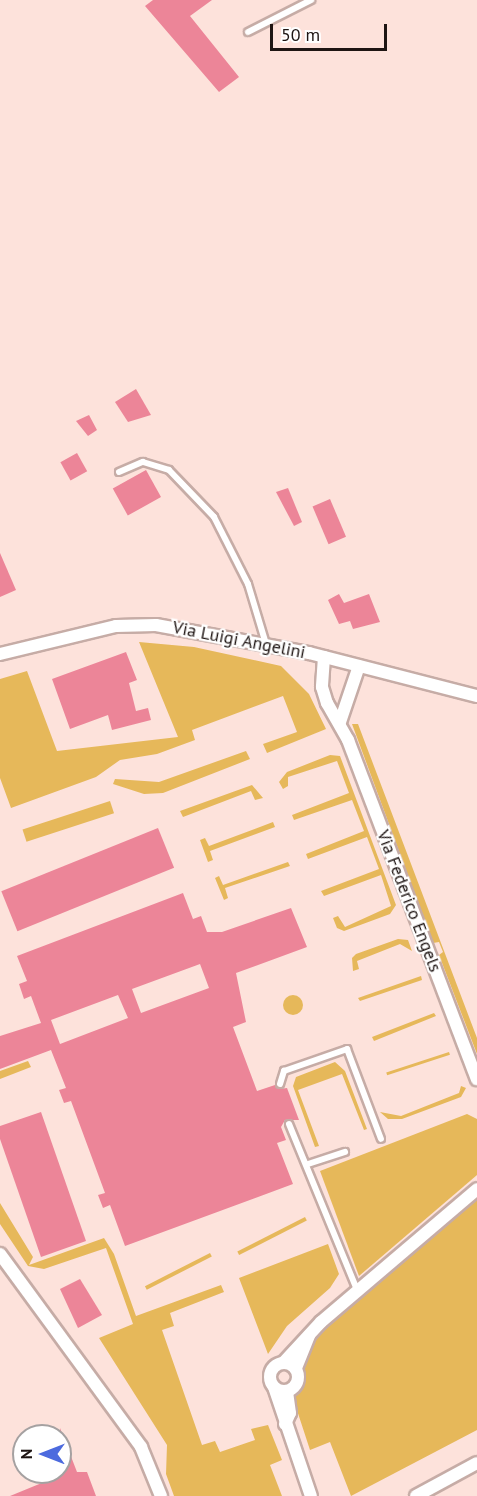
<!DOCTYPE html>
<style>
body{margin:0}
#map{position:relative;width:477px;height:1496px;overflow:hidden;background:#fde2db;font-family:"PT Sans",sans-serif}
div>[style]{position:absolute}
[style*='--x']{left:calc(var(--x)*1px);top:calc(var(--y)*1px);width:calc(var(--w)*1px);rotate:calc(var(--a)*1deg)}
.green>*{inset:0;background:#e6b85a;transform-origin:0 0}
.round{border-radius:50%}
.building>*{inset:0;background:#ec8598;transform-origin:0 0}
.roads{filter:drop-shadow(2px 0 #c6aca6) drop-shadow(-2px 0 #c6aca6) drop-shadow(0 2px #c6aca6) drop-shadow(0 -2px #c6aca6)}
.lane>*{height:6px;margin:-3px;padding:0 3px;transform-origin:3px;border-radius:3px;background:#fff}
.street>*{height:12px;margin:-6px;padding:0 6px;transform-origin:6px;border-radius:6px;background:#fff}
.street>.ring{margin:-6px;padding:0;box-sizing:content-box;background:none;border:12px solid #fff;border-radius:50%}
span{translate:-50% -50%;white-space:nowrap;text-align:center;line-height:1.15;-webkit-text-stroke:4.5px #fff;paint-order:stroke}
.street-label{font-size:18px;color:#1e1513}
.north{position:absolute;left:12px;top:1424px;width:60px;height:60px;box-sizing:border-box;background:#fff;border:2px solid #a5a1a1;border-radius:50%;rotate:270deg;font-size:16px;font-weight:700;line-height:24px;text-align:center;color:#1e1513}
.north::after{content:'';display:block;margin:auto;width:21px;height:27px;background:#4c6ade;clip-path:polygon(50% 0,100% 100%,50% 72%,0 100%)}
.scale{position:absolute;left:270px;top:24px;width:117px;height:27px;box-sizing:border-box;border:3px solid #1e1513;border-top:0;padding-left:8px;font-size:18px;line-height:21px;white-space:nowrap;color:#1e1513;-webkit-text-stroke:4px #fff;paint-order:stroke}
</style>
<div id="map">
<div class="green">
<div style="clip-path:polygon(139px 642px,194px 647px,281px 666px,309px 694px,326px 729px,267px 753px,263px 744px,297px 732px,283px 696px,192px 730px,195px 740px,157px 754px,120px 760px,96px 777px,11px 808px,0 778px,0 679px,27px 671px,57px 751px,178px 737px)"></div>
<div style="clip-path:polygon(352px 724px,358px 724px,477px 1038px,477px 1054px,439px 955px,443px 952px,439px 942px,433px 943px)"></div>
<div style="clip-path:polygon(246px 751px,250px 759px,163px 793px,144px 794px,113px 784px,115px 779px,159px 782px)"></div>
<div style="clip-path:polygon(330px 755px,340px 756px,396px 905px,390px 914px,344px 931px,337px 928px,333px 918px,338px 916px,345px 927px,391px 906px,381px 875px,324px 896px,321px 891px,379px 869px,367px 837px,308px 859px,306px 854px,364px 831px,352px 800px,294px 820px,292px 815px,349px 793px,337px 761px,288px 777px,288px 786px,283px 789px,279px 782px,287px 772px)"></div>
<div style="clip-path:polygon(252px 785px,263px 798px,255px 800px,251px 791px,183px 817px,180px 811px)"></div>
<div style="left:110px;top:801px;width:13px;height:92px;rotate:72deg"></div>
<div style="clip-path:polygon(273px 822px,275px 827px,210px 851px,213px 860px,208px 862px,200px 840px,205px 838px,209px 846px)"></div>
<div style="clip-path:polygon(288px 862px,290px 866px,225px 888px,228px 898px,224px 900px,215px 878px,219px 876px,223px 885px)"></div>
<div style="clip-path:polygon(398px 939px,408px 940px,412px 951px,400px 944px,357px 961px,359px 969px,353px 971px,352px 958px,356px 954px)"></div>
<div style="clip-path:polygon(421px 976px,422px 980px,360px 1001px,358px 998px)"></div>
<div class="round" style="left:283px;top:995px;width:20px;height:20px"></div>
<div style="clip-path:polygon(434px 1013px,436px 1016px,374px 1041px,372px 1037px)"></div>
<div style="left:449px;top:1052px;width:3px;height:66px;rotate:72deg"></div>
<div style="clip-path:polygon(28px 1061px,31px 1067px,0 1079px,0 1071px)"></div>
<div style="clip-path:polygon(335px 1062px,345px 1071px,367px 1129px,364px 1130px,342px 1074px,298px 1090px,319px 1146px,315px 1147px,293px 1086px,296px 1077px)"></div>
<div style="clip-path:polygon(461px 1086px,466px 1088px,461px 1097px,402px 1119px,388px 1119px,380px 1112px,401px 1116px,459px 1093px)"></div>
<div style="clip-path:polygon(467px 1114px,477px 1119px,477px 1175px,359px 1276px,320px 1171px)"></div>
<div style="clip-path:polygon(477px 1199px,477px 1430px,351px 1496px,330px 1442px,310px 1450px,292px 1395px,293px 1370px,306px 1344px)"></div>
<div style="clip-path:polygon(0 1203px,33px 1257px,29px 1265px,104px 1238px,114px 1254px,136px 1316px,221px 1285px,224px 1292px,170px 1313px,174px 1326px,162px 1330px,202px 1445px,215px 1441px,220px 1452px,255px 1440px,251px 1429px,268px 1425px,282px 1460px,270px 1465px,282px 1496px,174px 1496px,166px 1474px,167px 1445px,99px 1338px,133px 1324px,106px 1248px,44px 1269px,28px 1266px,0 1224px)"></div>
<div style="left:305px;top:1217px;width:4px;height:76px;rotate:63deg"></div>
<div style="clip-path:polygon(328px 1244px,339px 1274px,330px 1288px,287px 1326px,268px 1354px,239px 1278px)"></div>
<div style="left:210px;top:1253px;width:4px;height:73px;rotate:63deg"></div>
</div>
<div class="building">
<div style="clip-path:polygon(153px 0,212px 0,190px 16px,239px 77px,219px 92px,145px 6px)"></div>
<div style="clip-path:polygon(136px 389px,151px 415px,128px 422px,115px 402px)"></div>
<div style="clip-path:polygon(89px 415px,97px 430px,88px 436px,76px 421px)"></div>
<div style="left:77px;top:453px;width:21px;height:19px;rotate:61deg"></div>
<div style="left:146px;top:470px;width:31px;height:38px;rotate:61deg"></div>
<div style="clip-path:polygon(288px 488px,302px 522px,294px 526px,276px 492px)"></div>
<div style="left:330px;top:499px;width:41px;height:19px;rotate:67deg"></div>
<div style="clip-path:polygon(0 553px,16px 590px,0 597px)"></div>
<div style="clip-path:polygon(339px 594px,344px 603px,369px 594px,380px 622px,353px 629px,350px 621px,339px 624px,328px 600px)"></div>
<div style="clip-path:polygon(126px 652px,137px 680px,129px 683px,136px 711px,148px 708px,151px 720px,112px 730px,108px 715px,70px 729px,52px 679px)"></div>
<div style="left:158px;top:828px;width:43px;height:169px;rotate:68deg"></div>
<div style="clip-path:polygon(evenodd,183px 893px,193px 919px,201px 916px,207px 932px,222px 932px,291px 908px,307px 947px,236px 973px,246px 1022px,233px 1027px,257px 1091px,275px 1085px,279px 1089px,287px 1088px,299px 1120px,285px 1120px,281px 1127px,286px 1140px,277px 1143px,293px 1184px,125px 1246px,110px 1205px,103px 1208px,98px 1195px,105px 1193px,71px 1101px,64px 1103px,59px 1090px,66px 1088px,51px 1050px,0 1069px,0 1036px,41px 1023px,31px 996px,24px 999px,19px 984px,27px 981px,17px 956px,183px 893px,200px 964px,209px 988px,141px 1013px,132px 989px,200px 964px,183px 893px,118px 995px,128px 1018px,60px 1044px,51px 1020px,118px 995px)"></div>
<div style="clip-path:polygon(41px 1112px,86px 1241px,41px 1257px,0 1139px,0 1126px)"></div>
<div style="clip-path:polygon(80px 1279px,102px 1315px,78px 1328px,60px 1289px)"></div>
<div style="clip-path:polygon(60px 1428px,77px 1472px,87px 1472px,96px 1496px,10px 1496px,49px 1480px,47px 1472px,60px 1472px)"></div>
</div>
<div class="roads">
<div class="lane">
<div style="--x:248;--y:32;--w:71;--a:-26.9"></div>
<div style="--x:119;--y:472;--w:26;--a:-23"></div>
<div style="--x:143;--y:462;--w:27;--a:17"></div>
<div style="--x:169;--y:470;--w:65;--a:46.2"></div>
<div style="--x:214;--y:517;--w:75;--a:63.1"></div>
<div style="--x:248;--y:584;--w:63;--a:73.3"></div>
<div style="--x:280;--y:1084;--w:14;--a:-73"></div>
<div style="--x:284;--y:1071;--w:67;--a:-19.2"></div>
<div style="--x:347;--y:1049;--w:96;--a:69.3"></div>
<div style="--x:289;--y:1124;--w:179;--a:67.7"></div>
<div style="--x:308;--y:1164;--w:39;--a:-18"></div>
</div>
<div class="street">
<div style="--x:0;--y:654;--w:119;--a:-13.6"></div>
<div style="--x:116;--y:626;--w:40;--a:-1.4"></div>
<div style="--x:156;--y:625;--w:156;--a:10.4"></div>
<div style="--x:309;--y:653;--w:173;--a:14.4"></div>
<div style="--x:324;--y:657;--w:30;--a:94"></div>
<div style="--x:322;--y:687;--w:17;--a:73"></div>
<div style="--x:327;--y:703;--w:43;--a:60.4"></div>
<div style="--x:348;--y:740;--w:363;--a:69.2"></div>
<div style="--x:340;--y:722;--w:59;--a:-71.3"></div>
<div style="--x:0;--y:1254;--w:239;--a:53.8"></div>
<div style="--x:141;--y:1447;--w:53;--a:67.8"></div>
<div class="ring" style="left:270px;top:1363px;width:16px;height:16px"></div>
<div style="--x:283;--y:1363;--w:56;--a:-47.2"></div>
<div style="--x:321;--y:1322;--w:205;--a:-40.4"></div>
<div style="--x:296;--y:1368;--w:35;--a:-68"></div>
<div style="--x:274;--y:1387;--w:115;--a:71.3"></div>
<div style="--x:285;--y:1424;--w:12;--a:-66"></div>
<div style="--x:290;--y:1413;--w:22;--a:-98"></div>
<div style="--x:416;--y:1496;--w:69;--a:-28.4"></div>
</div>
</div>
<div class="street-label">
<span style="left:239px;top:640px;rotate:11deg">Via Luigi Angelini</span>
<span style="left:409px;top:901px;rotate:69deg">Via Federico Engels</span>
</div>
<div class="north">N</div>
<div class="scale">50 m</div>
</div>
